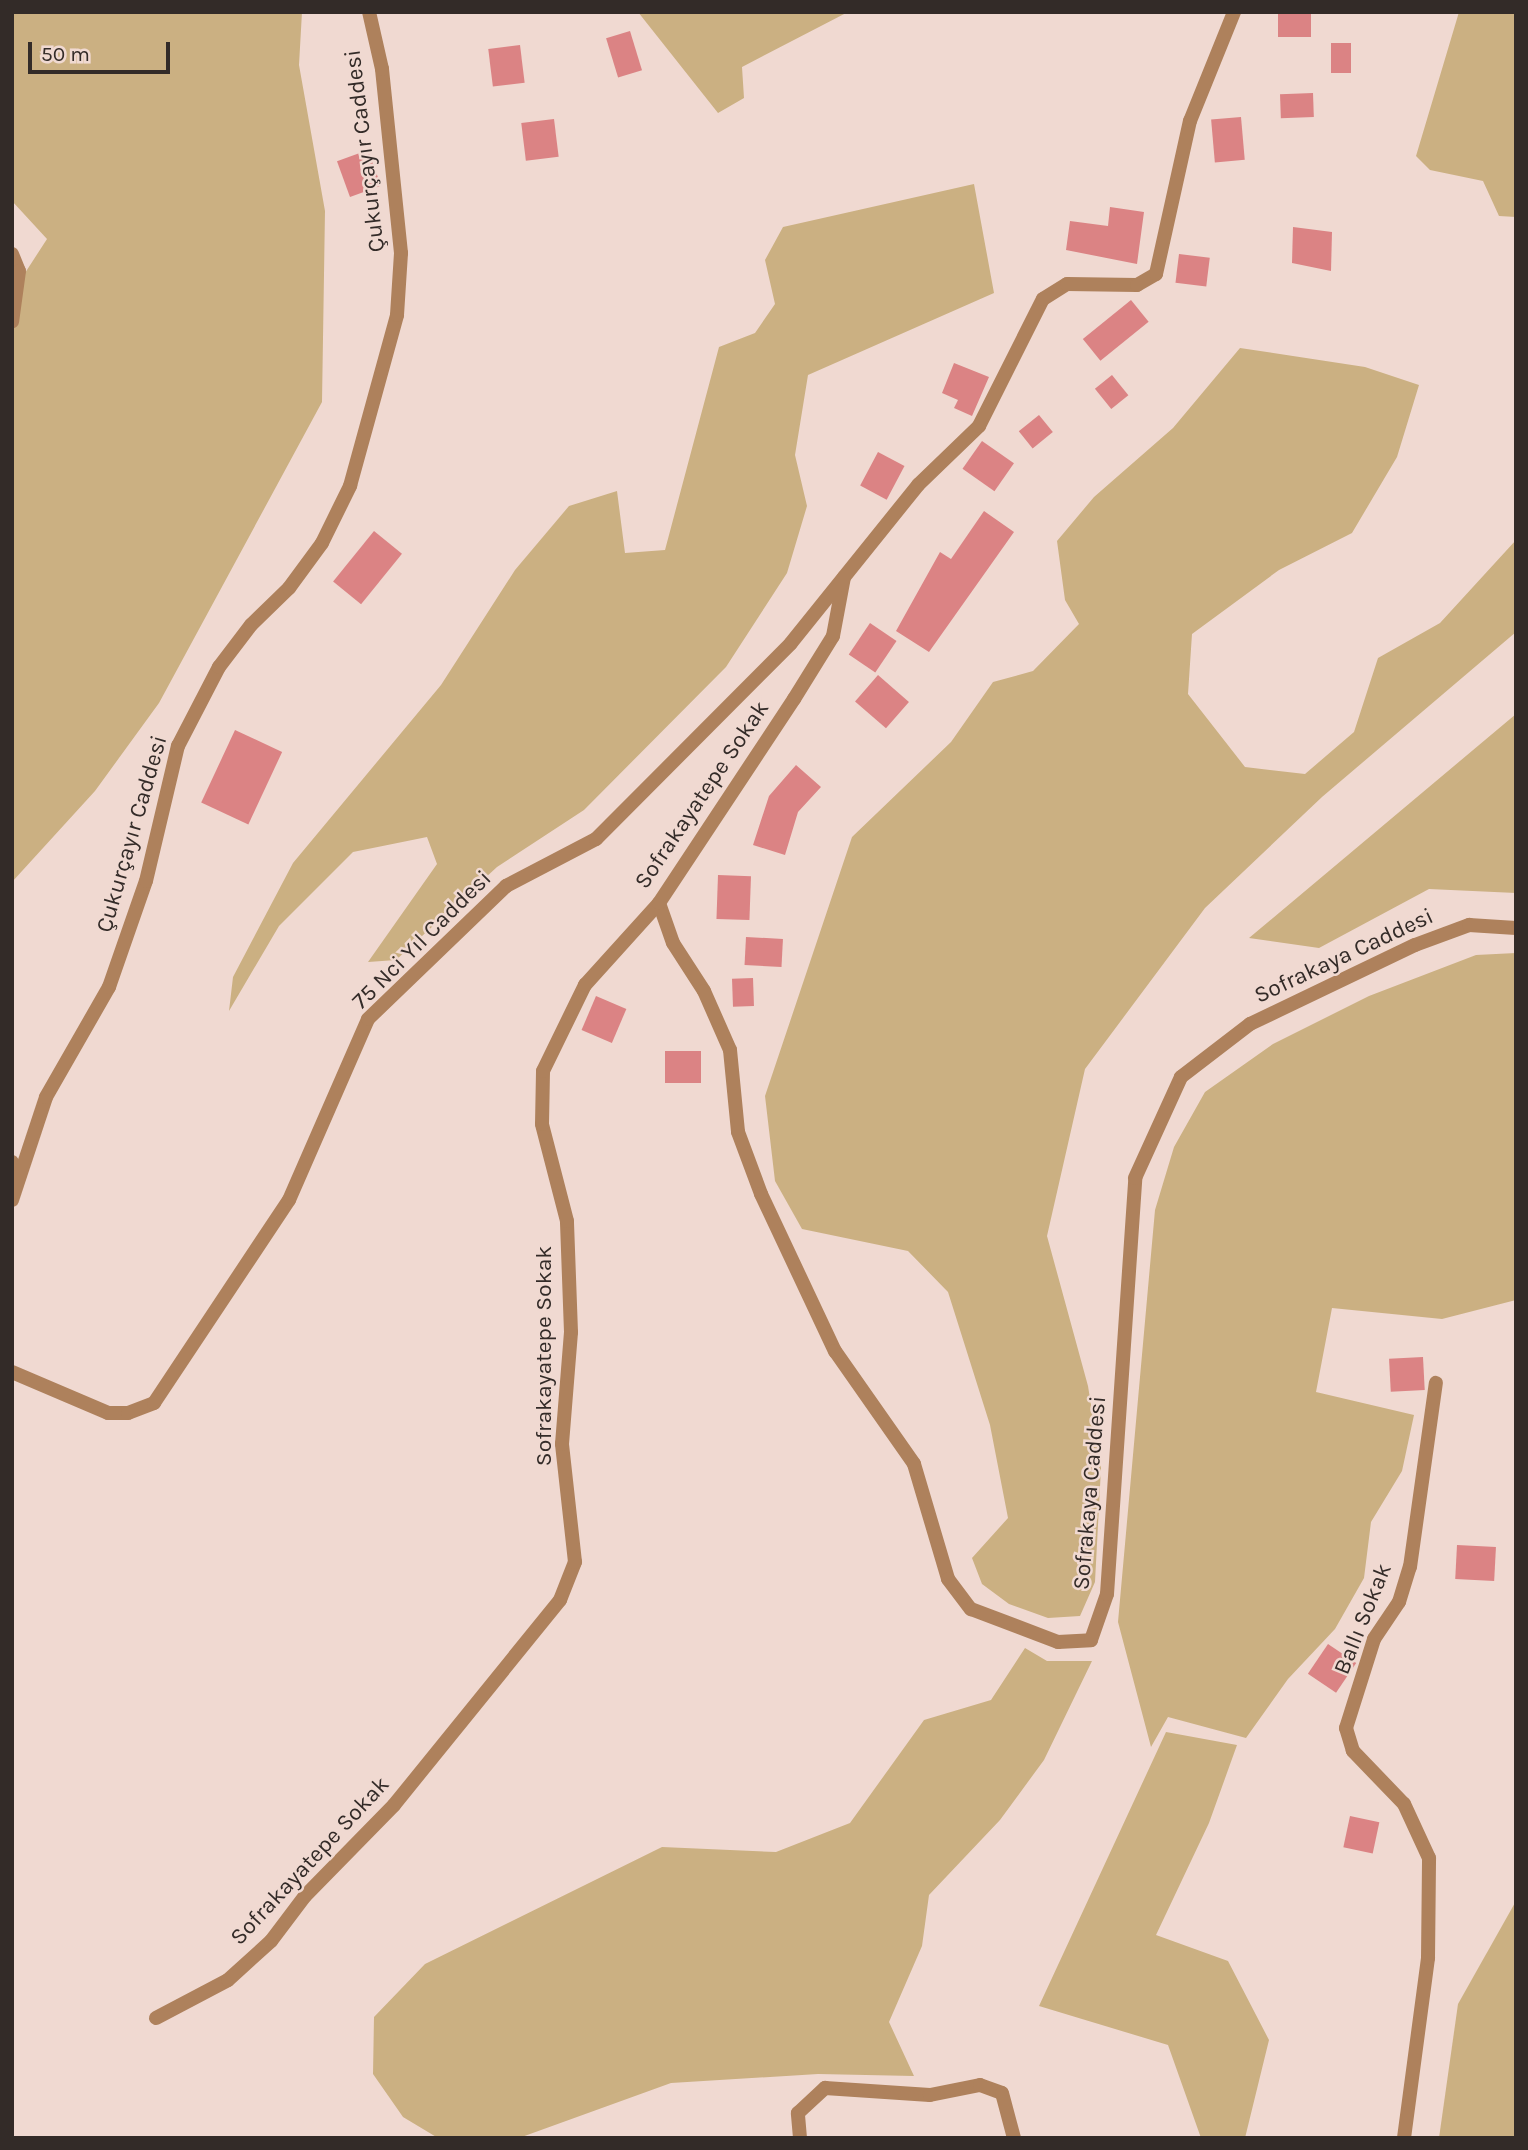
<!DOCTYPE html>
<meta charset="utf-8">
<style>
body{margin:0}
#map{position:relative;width:1528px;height:2150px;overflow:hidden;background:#f0d9d1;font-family:Karla,sans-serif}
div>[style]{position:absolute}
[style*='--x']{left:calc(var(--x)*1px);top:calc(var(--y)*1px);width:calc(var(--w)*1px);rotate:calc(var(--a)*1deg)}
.green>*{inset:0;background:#cbb082}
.building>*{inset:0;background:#db8384;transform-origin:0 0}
.minor>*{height:14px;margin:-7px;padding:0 7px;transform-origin:7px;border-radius:7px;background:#ae815c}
.tertiary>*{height:14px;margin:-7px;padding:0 7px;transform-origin:7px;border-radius:7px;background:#ae815c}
span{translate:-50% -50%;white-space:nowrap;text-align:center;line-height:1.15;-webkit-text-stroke:5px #f0d9d1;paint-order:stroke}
.street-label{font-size:23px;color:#332b28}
.frame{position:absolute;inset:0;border:14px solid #332b28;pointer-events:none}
.scale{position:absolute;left:28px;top:42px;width:142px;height:32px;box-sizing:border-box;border:4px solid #332b28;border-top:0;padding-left:9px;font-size:21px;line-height:24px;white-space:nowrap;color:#332b28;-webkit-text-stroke:5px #f0d9d1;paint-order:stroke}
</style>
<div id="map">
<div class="green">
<div style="clip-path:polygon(12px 12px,302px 12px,299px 65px,325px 211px,322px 402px,159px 703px,95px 791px,12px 882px,12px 293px,47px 239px,12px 201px)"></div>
<div style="clip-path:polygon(638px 12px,848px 12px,742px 67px,744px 98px,718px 113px)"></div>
<div style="clip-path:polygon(1459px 12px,1516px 12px,1516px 217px,1499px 216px,1483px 181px,1430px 170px,1416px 156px)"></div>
<div style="clip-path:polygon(974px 184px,994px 293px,808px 375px,795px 455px,807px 506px,787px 573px,726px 667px,584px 810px,497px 867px,396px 960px,368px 962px,437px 864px,427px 837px,353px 852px,279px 926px,229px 1011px,233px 977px,293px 863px,441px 685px,515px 570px,569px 506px,617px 491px,625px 553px,665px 550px,719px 347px,755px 333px,775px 304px,765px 260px,783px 227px)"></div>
<div style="clip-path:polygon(1240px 348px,1365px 367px,1419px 385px,1397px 457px,1352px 533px,1279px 570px,1192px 634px,1188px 694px,1245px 767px,1305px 774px,1354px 732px,1378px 658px,1440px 623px,1516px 540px,1516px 632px,1322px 797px,1205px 908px,1085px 1069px,1047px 1236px,1088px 1386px,1101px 1468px,1095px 1582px,1080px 1616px,1048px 1618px,1009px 1604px,982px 1584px,972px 1558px,1008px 1518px,990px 1425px,948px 1292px,908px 1251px,802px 1229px,775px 1181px,765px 1096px,852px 837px,951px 742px,993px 682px,1033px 671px,1079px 624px,1065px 600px,1057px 541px,1094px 497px,1173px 428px)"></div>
<div style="clip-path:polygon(1516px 714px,1516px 893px,1429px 889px,1319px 948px,1249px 938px)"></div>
<div style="clip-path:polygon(1516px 953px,1516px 1300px,1442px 1319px,1332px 1308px,1316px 1392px,1414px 1415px,1402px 1471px,1371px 1522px,1364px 1578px,1335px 1629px,1288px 1679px,1246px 1738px,1168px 1717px,1151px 1747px,1118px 1622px,1155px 1210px,1174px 1147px,1205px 1092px,1273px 1044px,1369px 996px,1476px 955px)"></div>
<div style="clip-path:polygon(1025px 1648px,1047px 1661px,1092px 1661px,1044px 1760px,1000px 1820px,929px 1895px,922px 1946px,889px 2022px,914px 2076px,818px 2074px,671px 2083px,519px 2138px,438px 2138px,403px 2117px,373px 2074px,374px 2017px,425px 1964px,662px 1847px,776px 1852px,850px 1823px,924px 1720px,991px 1700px)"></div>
<div style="clip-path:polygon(1166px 1732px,1237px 1745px,1209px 1823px,1156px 1935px,1228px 1961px,1269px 2040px,1245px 2138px,1201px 2138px,1168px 2045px,1039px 2006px)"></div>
<div style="clip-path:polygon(1516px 1901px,1516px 2138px,1439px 2138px,1458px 2004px)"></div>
</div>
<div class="building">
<div style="left:1278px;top:12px;width:33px;height:25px"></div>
<div style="left:630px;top:31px;width:41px;height:25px;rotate:73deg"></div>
<div style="left:1331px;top:43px;width:20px;height:30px"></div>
<div style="left:520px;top:45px;width:38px;height:32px;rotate:83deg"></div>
<div style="left:1313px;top:93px;width:24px;height:33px;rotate:88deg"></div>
<div style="left:1241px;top:117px;width:43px;height:30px;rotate:85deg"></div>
<div style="left:554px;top:119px;width:38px;height:33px;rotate:83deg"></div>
<div style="left:368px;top:150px;width:38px;height:33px;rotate:70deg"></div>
<div style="clip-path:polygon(1110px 207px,1144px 212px,1137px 264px,1066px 250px,1070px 221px,1108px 226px)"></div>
<div style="clip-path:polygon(1293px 227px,1332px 232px,1331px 271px,1292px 263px)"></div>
<div style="left:1179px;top:254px;width:31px;height:29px;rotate:7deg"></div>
<div style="left:1131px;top:300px;width:28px;height:62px;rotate:51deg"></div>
<div style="clip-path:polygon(954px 363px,989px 377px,972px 416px,954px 408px,958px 400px,942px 393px)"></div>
<div style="left:1112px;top:375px;width:26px;height:22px;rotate:51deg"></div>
<div style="left:1039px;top:415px;width:22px;height:26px;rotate:51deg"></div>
<div style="left:982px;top:441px;width:39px;height:34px;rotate:35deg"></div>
<div style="left:878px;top:452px;width:30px;height:38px;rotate:28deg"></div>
<div style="clip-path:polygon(984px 511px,1014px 532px,929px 652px,896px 631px,940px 552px,951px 559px)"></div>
<div style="left:374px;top:531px;width:36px;height:65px;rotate:39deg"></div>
<div style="left:870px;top:623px;width:32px;height:38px;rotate:34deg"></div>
<div style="left:878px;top:675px;width:41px;height:35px;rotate:41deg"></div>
<div style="left:235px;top:730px;width:52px;height:80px;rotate:25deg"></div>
<div style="clip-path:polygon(796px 765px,821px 787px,798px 812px,785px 855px,753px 845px,769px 796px)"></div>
<div style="left:718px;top:875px;width:33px;height:44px;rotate:2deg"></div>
<div style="left:746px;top:937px;width:37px;height:28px;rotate:3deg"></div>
<div style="left:753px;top:978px;width:28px;height:21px;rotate:88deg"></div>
<div style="left:596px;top:996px;width:33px;height:37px;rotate:23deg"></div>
<div style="left:665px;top:1051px;width:36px;height:32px"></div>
<div style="left:1423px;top:1357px;width:33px;height:34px;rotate:87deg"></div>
<div style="left:1457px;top:1545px;width:39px;height:34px;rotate:3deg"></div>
<div style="left:1328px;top:1644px;width:34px;height:36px;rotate:34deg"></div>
<div style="left:1350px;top:1816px;width:30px;height:32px;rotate:12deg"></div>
</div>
<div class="minor">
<div style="--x:12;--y:254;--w:18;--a:68"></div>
<div style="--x:19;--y:271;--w:51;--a:97.8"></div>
<div style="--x:659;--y:903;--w:42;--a:70.7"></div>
<div style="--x:673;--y:943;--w:57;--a:57.1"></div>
<div style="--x:704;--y:991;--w:64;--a:66.2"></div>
<div style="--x:730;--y:1050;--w:82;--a:84.4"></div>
<div style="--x:738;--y:1132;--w:66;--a:69.6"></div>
<div style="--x:761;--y:1194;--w:174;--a:64.8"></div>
<div style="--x:835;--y:1351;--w:138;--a:55"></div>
<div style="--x:914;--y:1464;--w:120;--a:73.5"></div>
<div style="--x:948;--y:1579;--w:38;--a:53"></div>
<div style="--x:971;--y:1609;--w:93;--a:20.8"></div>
<div style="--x:1058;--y:1642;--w:33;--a:-3"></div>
<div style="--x:1091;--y:1640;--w:49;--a:-70.8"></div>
<div style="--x:1107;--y:1594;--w:417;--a:-86.1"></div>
<div style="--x:1135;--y:1178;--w:111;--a:-65.5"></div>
<div style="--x:1181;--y:1077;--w:87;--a:-37.5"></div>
<div style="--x:1250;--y:1024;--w:183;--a:-25.6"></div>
<div style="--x:1415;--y:945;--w:58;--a:-20.3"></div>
<div style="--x:1469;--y:925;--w:47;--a:3.7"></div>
<div style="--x:12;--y:1162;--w:15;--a:62"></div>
<div style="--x:156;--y:2018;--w:81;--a:-27.8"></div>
<div style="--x:228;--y:1980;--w:58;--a:-42.2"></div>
<div style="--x:271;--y:1941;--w:56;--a:-52.9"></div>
<div style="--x:305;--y:1896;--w:127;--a:-45.6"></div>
<div style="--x:394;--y:1805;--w:264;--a:-51"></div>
<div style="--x:560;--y:1600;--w:41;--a:-68.5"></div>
<div style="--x:575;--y:1562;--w:119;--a:-96.3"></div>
<div style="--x:562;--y:1444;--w:112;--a:-85.4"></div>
<div style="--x:571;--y:1332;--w:111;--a:-92.1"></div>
<div style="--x:567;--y:1221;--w:100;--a:-104.5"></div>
<div style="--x:542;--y:1124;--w:53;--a:-88.9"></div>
<div style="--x:543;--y:1071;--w:96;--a:-64"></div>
<div style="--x:585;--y:985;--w:110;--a:-47.9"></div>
<div style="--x:659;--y:903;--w:245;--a:-56.5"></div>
<div style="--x:794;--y:699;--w:74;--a:-58.2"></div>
<div style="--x:833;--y:636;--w:60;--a:-79.4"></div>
<div style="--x:800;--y:2138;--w:25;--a:-95"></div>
<div style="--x:798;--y:2113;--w:37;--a:-43"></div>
<div style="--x:825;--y:2088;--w:105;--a:3.8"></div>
<div style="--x:930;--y:2095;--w:51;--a:-11.3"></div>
<div style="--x:980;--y:2085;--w:23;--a:20"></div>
<div style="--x:1002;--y:2093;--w:47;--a:75.1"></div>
<div style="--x:1404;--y:2138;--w:182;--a:-82.4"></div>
<div style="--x:1428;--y:1958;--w:100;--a:-89.4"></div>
<div style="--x:1429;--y:1858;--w:60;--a:-114.8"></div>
<div style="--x:1404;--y:1804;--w:74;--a:-133.9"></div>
<div style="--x:1353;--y:1751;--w:24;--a:-107"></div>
<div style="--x:1346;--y:1728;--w:93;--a:-72.5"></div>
<div style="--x:1374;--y:1639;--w:45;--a:-56"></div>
<div style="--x:1399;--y:1602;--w:37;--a:-73"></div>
<div style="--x:1410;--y:1567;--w:186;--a:-82"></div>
</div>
<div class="tertiary">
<div style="--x:12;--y:1200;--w:108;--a:-71.7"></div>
<div style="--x:46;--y:1097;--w:127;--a:-60.2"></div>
<div style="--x:109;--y:987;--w:112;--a:-70.8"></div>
<div style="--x:146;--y:881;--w:139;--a:-76.7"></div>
<div style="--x:178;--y:746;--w:89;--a:-62.6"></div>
<div style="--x:219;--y:667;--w:53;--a:-52.7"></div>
<div style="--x:251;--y:625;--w:53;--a:-44.2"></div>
<div style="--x:289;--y:588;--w:56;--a:-53.7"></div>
<div style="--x:322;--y:543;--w:64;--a:-63.8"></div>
<div style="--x:350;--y:486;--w:177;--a:-74.6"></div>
<div style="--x:397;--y:315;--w:62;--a:-86.3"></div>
<div style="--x:401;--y:253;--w:185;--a:-95.9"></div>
<div style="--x:382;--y:69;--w:58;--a:-102.8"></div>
<div style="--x:12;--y:1372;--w:104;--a:23.1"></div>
<div style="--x:108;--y:1413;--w:20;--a:0"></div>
<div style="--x:128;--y:1413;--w:28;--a:-21"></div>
<div style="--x:154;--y:1403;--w:244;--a:-56.4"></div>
<div style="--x:289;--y:1200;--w:197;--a:-66.4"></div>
<div style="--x:368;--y:1019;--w:192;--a:-43.9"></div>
<div style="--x:506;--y:886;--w:102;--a:-27.6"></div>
<div style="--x:596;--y:839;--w:276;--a:-45.1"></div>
<div style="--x:791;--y:643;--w:203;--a:-51.2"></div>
<div style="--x:918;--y:485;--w:85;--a:-44"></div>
<div style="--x:979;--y:426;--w:142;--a:-63.3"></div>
<div style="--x:1043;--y:299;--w:28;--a:-32"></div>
<div style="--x:1067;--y:284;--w:70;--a:0.8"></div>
<div style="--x:1137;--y:285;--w:22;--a:-30"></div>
<div style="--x:1156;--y:274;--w:157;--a:-77.5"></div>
<div style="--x:1190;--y:121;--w:118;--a:-68"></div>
</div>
<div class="street-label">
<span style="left:365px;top:151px;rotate:-97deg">Çukurçayır Caddesi</span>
<span style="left:702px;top:795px;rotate:-56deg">Sofrakayatepe Sokak</span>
<span style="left:132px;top:834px;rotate:-74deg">Çukurçayır Caddesi</span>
<span style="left:422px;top:940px;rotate:-45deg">75 Nci Yıl Caddesi</span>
<span style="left:1344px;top:956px;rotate:-25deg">Sofrakaya Caddesi</span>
<span style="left:544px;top:1356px;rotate:-90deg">Sofrakayatepe Sokak</span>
<span style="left:1090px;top:1493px;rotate:-85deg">Sofrakaya Caddesi</span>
<span style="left:1363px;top:1619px;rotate:-68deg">Ballı Sokak</span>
<span style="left:310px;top:1861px;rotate:-47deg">Sofrakayatepe Sokak</span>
</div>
<div class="frame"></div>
<div class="scale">50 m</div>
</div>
